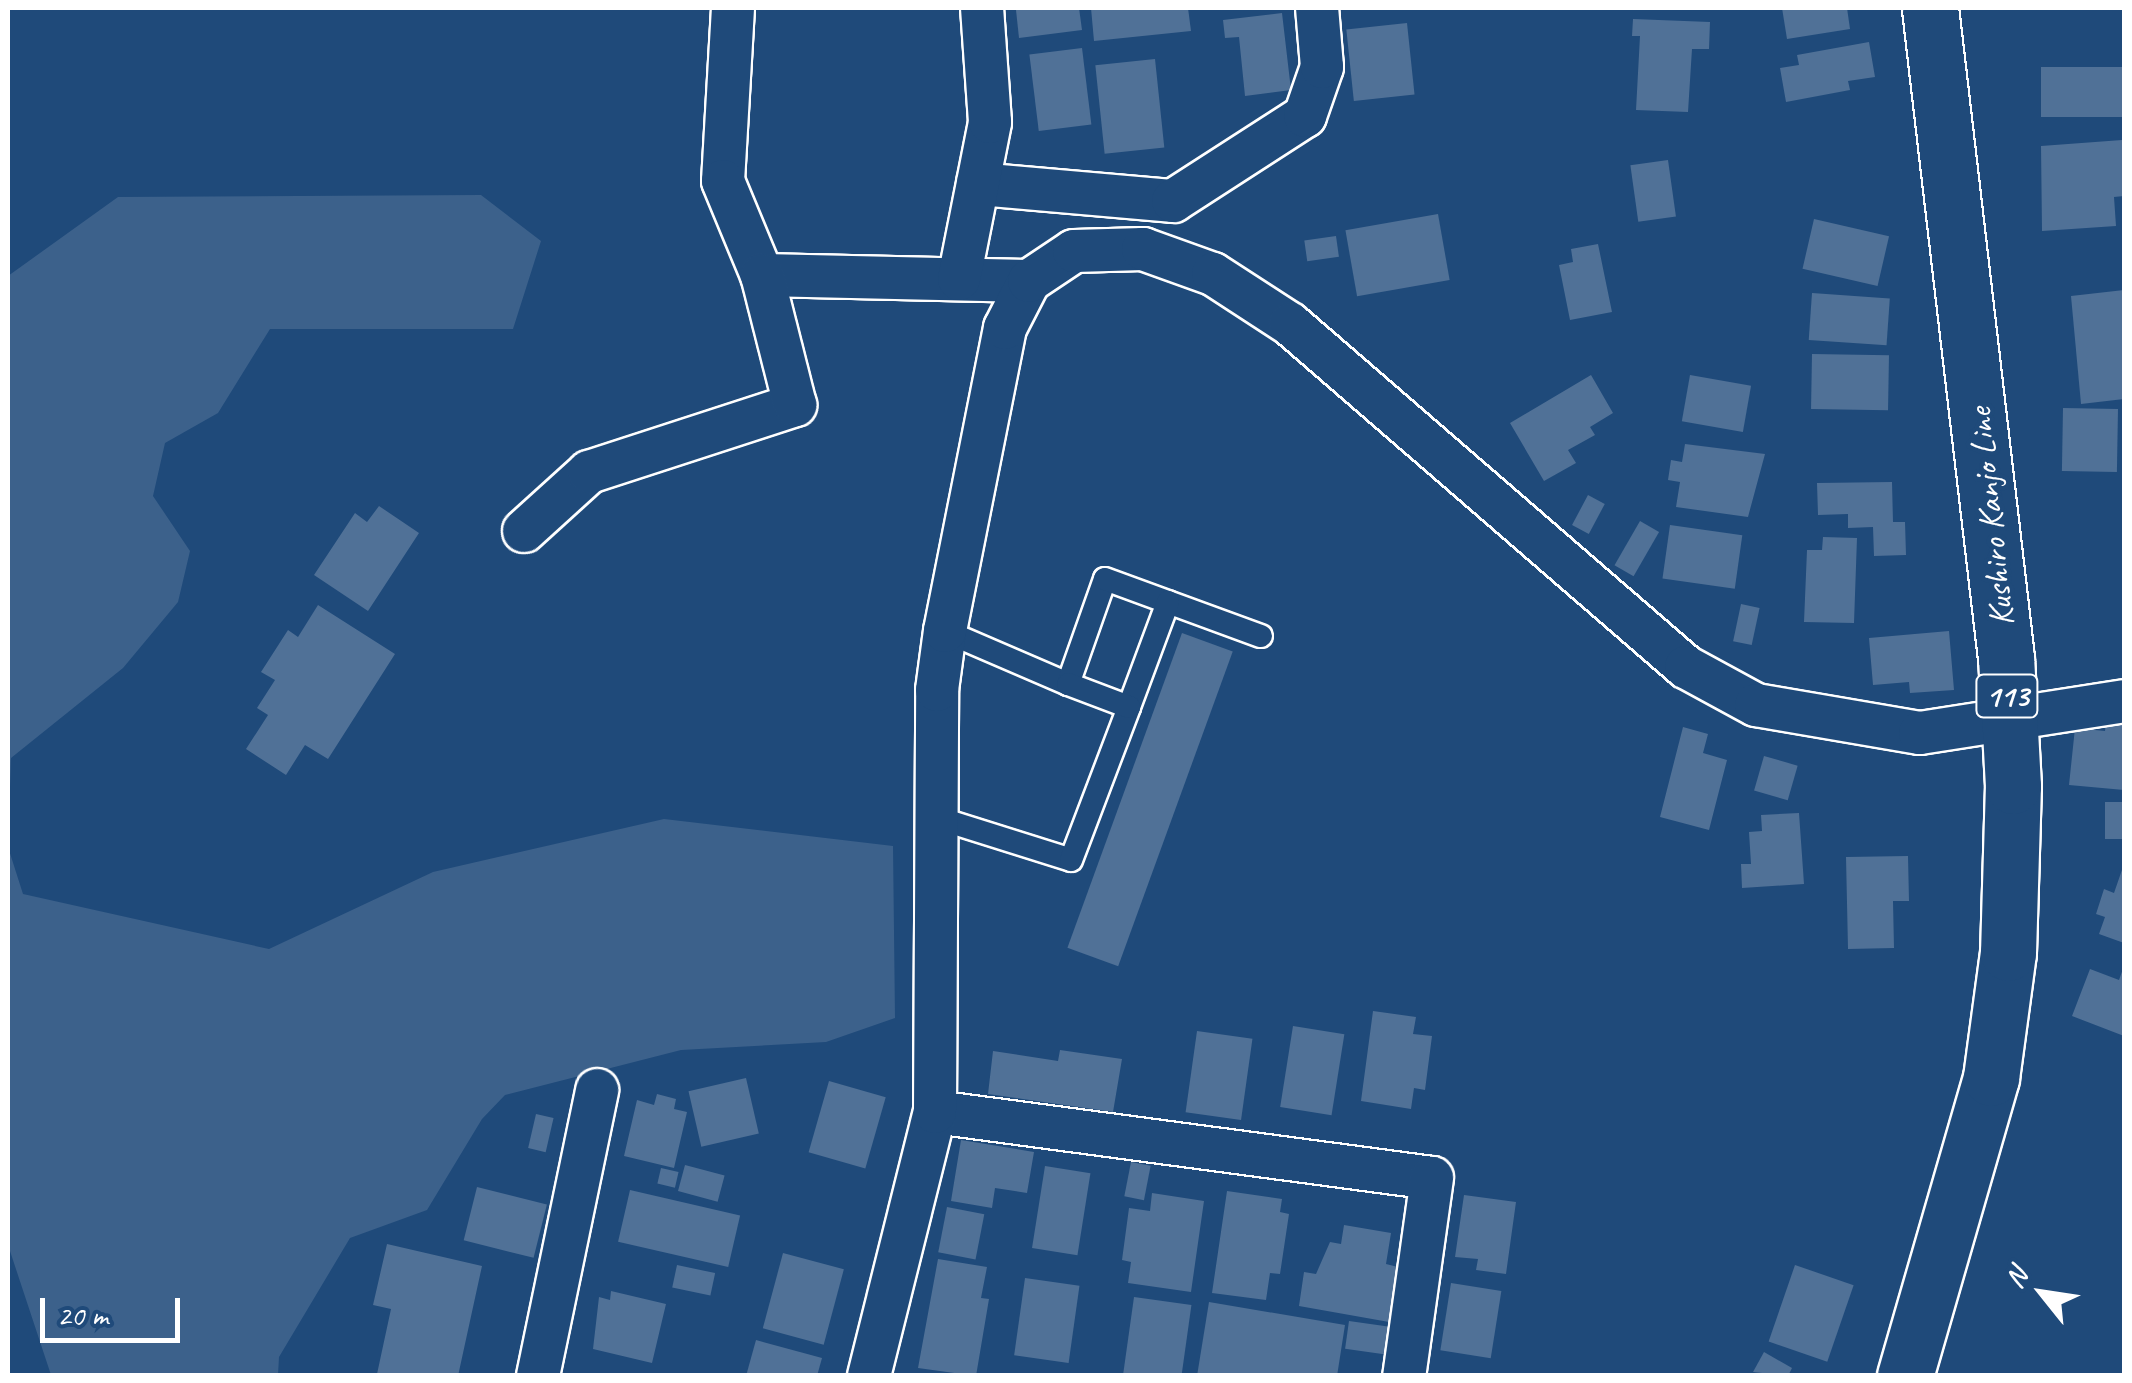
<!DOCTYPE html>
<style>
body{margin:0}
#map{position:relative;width:2132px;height:1383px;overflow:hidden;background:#1f4a7a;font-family:Caveat,sans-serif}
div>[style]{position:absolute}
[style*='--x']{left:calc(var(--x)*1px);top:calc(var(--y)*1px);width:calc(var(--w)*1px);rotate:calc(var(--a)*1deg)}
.green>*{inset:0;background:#3c618b}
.building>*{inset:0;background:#507197;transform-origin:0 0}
.roads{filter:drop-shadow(2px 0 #fff) drop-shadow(-2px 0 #fff) drop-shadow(0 2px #fff) drop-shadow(0 -2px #fff)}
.lane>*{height:22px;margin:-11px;padding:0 11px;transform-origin:11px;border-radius:11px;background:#1f4a7a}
.street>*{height:42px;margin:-21px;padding:0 21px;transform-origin:21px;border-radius:21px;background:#1f4a7a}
.primary>*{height:55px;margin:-27.5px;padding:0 27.5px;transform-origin:27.5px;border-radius:27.5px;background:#1f4a7a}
span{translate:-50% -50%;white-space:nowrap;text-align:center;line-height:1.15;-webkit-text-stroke:9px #1f4a7a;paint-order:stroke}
.shield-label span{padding:2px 8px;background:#1f4a7a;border:2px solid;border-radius:8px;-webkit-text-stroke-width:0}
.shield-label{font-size:32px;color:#fff;font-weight:700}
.street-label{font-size:35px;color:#fff}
.frame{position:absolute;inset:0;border:10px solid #fff;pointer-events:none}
.north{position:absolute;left:1992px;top:1243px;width:100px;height:100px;-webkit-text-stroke:8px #1f4a7a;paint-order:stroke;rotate:300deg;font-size:28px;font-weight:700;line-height:40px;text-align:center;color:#fff}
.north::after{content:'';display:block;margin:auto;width:35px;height:45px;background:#fff;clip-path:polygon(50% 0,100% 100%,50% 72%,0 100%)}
.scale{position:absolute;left:40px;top:1298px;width:140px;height:45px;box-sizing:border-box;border:5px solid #fff;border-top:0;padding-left:12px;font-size:30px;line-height:35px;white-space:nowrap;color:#fff;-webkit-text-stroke:8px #1f4a7a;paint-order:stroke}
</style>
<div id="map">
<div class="green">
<div style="clip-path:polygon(481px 195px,541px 241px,513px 329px,270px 329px,218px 413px,165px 443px,153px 496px,190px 551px,178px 602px,123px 668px,11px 758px,8px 847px,23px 894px,269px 949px,433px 872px,664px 819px,893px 846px,895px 1018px,826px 1042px,681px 1050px,505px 1095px,482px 1119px,427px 1210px,350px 1238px,279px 1357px,278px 1375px,51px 1375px,8px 1245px,8px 276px,118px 197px)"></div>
</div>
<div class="building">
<div style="clip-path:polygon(1033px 8px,1079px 8px,1082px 30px,1019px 38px,1016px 10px)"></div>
<div style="clip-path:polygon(1091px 8px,1188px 8px,1191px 31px,1094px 41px)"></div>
<div style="clip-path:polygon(1782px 8px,1847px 8px,1850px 29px,1787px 39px)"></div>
<div style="clip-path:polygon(1282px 13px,1291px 90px,1245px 96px,1239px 37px,1225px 38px,1223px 20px)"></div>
<div style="clip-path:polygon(1633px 19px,1710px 22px,1709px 49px,1692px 49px,1688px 112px,1636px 110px,1640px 36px,1632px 36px)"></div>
<div style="left:1407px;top:23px;width:72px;height:61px;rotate:84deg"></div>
<div style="clip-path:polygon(1869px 42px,1875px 77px,1848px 81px,1850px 90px,1786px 102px,1780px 68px,1799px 65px,1797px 55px)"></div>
<div style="left:1082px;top:48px;width:77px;height:53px;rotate:83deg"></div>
<div style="left:1155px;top:59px;width:89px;height:60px;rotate:84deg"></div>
<div style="left:2124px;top:67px;width:50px;height:83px;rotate:90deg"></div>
<div style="clip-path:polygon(2122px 140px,2124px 196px,2114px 197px,2116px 226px,2042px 231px,2041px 146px)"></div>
<div style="left:1668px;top:160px;width:57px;height:38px;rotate:82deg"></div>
<div style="left:1438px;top:214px;width:67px;height:94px;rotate:80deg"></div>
<div style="left:1814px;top:219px;width:77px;height:51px;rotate:13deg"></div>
<div style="left:1336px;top:236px;width:21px;height:32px;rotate:82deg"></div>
<div style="clip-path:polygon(1598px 244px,1612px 312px,1570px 320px,1559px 265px,1573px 262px,1571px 249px)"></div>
<div style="clip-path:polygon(2124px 290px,2124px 399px,2081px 404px,2071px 296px)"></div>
<div style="left:1812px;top:293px;width:78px;height:47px;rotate:4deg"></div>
<div style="left:1812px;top:354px;width:77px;height:55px;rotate:1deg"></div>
<div style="clip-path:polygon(1591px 375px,1613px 413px,1590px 427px,1595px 435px,1568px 450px,1576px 463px,1544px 481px,1510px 423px)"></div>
<div style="left:1690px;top:375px;width:62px;height:47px;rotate:10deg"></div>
<div style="left:2118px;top:409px;width:63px;height:55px;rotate:91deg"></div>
<div style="clip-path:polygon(1685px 444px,1765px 454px,1748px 517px,1676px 507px,1680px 482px,1668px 480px,1671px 460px,1682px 462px)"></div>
<div style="clip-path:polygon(1892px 482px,1893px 522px,1905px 522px,1906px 555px,1874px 556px,1873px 527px,1848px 528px,1848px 514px,1818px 515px,1817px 483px)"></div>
<div style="left:1588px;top:495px;width:19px;height:34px;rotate:28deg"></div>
<div style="clip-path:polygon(379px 506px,419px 533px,368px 611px,314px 575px,355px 513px,367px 522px)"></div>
<div style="left:1640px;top:521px;width:22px;height:51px;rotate:30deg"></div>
<div style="left:1670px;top:525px;width:73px;height:54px;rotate:8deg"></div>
<div style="clip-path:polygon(1823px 537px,1857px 538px,1854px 623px,1804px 622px,1807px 550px,1822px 550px)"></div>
<div style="left:1741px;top:604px;width:19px;height:38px;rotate:12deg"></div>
<div style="clip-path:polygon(318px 605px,395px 654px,328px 759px,305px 745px,286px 775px,246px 749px,268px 715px,257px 708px,275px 680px,261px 672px,288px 630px,298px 637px)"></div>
<div style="clip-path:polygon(1949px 631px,1954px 690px,1910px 693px,1909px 682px,1873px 685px,1869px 638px)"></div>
<div style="left:1182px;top:633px;width:54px;height:335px;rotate:20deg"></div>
<div style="clip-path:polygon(2106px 722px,2124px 723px,2124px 790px,2069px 785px,2075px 728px,2105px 731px)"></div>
<div style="clip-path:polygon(1683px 727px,1708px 734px,1703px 753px,1727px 760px,1709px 830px,1660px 817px)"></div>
<div style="left:1764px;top:756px;width:35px;height:36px;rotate:16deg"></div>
<div style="left:2105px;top:802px;width:19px;height:37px"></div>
<div style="clip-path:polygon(1799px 813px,1804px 884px,1742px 888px,1741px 864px,1751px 864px,1749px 832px,1762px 831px,1761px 815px)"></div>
<div style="clip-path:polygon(1908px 856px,1909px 901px,1893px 901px,1894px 948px,1848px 949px,1846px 857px)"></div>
<div style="clip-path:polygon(2124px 864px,2124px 943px,2099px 934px,2105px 917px,2096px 914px,2104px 889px,2114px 893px)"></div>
<div style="clip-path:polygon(2124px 966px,2124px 1036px,2072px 1016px,2090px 969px,2119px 980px)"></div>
<div style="clip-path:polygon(1373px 1011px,1416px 1017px,1413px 1034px,1432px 1036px,1425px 1090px,1414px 1088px,1411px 1109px,1361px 1101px)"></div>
<div style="left:1293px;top:1026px;width:52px;height:82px;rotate:9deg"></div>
<div style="left:1197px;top:1031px;width:56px;height:82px;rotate:8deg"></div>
<div style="clip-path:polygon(1060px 1050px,1122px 1059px,1113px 1112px,988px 1094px,993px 1051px,1058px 1061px)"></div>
<div style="left:746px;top:1078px;width:57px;height:59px;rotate:77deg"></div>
<div style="left:829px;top:1081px;width:59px;height:74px;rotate:16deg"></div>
<div style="clip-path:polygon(657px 1094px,676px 1099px,674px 1109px,687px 1112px,674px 1168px,624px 1156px,637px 1100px,654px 1105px)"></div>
<div style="left:536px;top:1114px;width:18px;height:35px;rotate:13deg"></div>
<div style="clip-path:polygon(961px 1140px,1034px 1152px,1027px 1193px,995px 1188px,992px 1208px,951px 1201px)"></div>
<div style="left:1131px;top:1162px;width:20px;height:35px;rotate:11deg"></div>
<div style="left:685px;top:1165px;width:41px;height:27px;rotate:15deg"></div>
<div style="left:1045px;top:1166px;width:46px;height:83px;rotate:9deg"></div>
<div style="left:661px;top:1168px;width:18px;height:16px;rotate:13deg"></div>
<div style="left:477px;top:1187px;width:72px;height:55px;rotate:14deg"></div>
<div style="left:630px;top:1190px;width:113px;height:53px;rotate:13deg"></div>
<div style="clip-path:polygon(1227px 1191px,1282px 1199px,1280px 1212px,1289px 1214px,1280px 1274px,1270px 1273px,1266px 1300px,1212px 1293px)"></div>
<div style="clip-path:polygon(1152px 1193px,1204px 1201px,1191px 1292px,1128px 1283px,1131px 1262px,1122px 1260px,1129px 1208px,1150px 1211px)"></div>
<div style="clip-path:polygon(1464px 1195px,1516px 1202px,1506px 1274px,1476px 1270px,1478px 1259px,1455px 1257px)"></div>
<div style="left:947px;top:1207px;width:38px;height:46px;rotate:11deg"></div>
<div style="clip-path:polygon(1344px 1225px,1391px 1233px,1386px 1264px,1398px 1267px,1389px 1322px,1299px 1306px,1304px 1272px,1316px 1274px,1330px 1242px,1341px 1244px)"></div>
<div style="clip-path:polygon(387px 1244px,482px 1266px,458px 1376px,377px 1374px,391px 1309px,373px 1305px)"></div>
<div style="left:783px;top:1253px;width:63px;height:78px;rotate:15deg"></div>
<div style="clip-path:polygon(938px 1259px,987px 1267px,981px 1298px,989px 1299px,976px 1376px,918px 1368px)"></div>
<div style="left:677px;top:1265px;width:39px;height:23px;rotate:12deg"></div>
<div style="left:1795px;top:1265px;width:62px;height:81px;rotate:19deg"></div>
<div style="left:1025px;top:1278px;width:55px;height:78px;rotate:8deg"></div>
<div style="left:1451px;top:1283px;width:51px;height:68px;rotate:9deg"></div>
<div style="clip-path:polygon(611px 1291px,666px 1304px,652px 1363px,593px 1349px,599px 1297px,610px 1300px)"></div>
<div style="left:1134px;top:1297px;width:58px;height:80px;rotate:8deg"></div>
<div style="clip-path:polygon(1209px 1302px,1345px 1325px,1337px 1376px,1197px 1376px)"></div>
<div style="left:1349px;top:1321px;width:50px;height:28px;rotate:8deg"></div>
<div style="clip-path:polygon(756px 1340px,822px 1358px,817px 1376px,746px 1376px)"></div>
<div style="clip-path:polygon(1764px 1352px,1792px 1368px,1788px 1376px,1753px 1372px)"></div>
</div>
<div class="roads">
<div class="lane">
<div style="--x:945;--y:631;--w:134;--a:23.3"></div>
<div style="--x:1068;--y:684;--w:111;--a:-70.6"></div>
<div style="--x:1105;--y:579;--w:166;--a:20.1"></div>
<div style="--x:1129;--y:707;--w:112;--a:-69.6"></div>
<div style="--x:938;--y:818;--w:139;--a:17.5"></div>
<div style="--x:1071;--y:860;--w:164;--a:-69.2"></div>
<div style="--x:1129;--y:707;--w:65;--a:-159.3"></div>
</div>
<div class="street">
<div style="--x:733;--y:8;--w:173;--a:93.3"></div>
<div style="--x:723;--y:181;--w:102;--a:67.5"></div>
<div style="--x:762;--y:275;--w:267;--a:1.3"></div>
<div style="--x:978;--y:184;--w:196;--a:5"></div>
<div style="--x:1173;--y:201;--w:157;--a:-32.8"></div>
<div style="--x:1305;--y:116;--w:52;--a:-70.9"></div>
<div style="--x:1322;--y:67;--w:59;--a:-94.8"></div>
<div style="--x:959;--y:279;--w:160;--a:-78.8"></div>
<div style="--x:990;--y:122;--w:114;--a:-94"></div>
<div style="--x:524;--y:531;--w:88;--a:-42.2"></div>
<div style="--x:589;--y:472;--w:217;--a:-18"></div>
<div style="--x:795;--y:405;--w:134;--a:-104.2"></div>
<div style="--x:935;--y:1112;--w:501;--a:7.56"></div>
<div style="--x:1432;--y:1178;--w:200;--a:98"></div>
<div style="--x:538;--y:1376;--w:292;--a:-78.3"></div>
<div style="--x:869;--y:1376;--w:272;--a:-76"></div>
<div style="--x:935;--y:1112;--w:422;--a:-89.7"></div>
<div style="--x:937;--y:690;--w:60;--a:-82.3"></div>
<div style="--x:945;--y:631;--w:309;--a:-78.8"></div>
<div style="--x:1005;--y:328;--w:53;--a:-62.9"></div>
<div style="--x:1029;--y:281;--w:54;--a:-33.7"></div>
<div style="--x:1074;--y:251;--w:69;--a:-1.7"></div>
<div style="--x:1143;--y:249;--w:74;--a:19.7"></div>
<div style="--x:1213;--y:274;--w:92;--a:33"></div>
<div style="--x:1290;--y:324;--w:524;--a:40.9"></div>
<div style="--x:1686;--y:667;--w:80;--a:28.5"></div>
<div style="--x:1756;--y:705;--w:166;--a:9.7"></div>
<div style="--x:1920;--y:733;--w:206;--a:-8.9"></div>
</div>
<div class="primary">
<div style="--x:1905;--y:1376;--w:310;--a:-73.9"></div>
<div style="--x:1991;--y:1078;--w:126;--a:-82.3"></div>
<div style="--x:2008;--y:953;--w:167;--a:-88.3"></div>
<div style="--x:2013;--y:786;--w:128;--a:-93.1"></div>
<div style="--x:2006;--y:658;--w:654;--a:-96.67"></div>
</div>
</div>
<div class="shield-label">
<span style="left:2007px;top:696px">113</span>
</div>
<div class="street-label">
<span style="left:1991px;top:517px;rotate:-96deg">Kushiro Kanjo Line</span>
</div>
<div class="frame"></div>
<div class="north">N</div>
<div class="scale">20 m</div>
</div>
